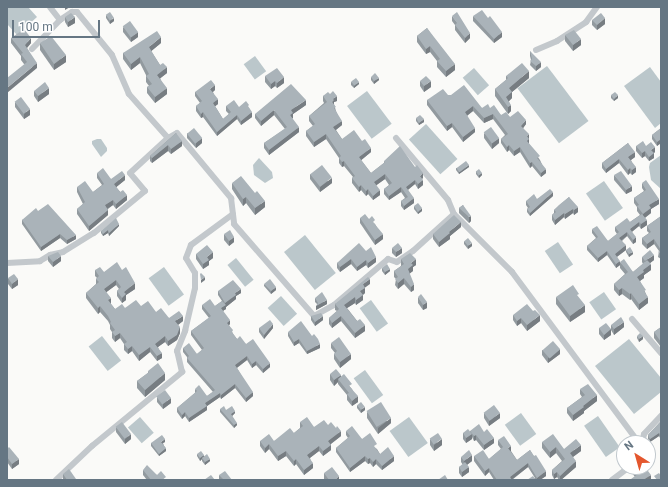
<!DOCTYPE html>
<style>
body{margin:0}
#map{position:relative;width:668px;height:487px;overflow:hidden;background:#fafaf8;font-family:Roboto,sans-serif}
div>[style]{position:absolute}
[style*='--x']{left:calc(var(--x)*1px);top:calc(var(--y)*1px);width:calc(var(--w)*1px);rotate:calc(var(--a)*1deg)}
.water>*{inset:0;background:#bbc7cb;transform-origin:0 0}
.street>*{height:6px;margin:-3px;padding:0 3px;transform-origin:3px;border-radius:3px;background:#c3c8cc}
.wall>*{inset:0;background:#929a9f}
.shaded-wall>*{inset:0;background:#777d82}
.building>*{inset:0;background:#aab3b9;transform-origin:0 0}
span{translate:-50% -50%;white-space:nowrap;text-align:center;line-height:1.15;-webkit-text-stroke:4px #fff;paint-order:stroke}
.frame{position:absolute;inset:0;border:8px solid #657683;pointer-events:none}
.north{position:absolute;left:616px;top:435px;width:40px;height:40px;box-sizing:border-box;background:#fff;border:1px solid #c1c8cd;border-radius:50%;rotate:323deg;font-size:11px;font-weight:700;line-height:16px;text-align:center;color:#657683}
.north::after{content:'';display:block;margin:auto;width:14px;height:18px;background:#e4572e;clip-path:polygon(50% 0,100% 100%,50% 72%,0 100%)}
.scale{position:absolute;left:12px;top:20px;width:88px;height:18px;box-sizing:border-box;border:2px solid #657683;border-top:0;padding-left:5px;font-size:12px;line-height:14px;white-space:nowrap;color:#657683;-webkit-text-stroke:3px #fff;paint-order:stroke}
</style>
<div id="map">
<div class="water">
<div style="clip-path:polygon(7px 7px,28px 7px,37px 17px,17px 35px,7px 24px)"></div>
<div style="left:255px;top:56px;width:19px;height:14px;rotate:54deg"></div>
<div style="left:547px;top:66px;width:69px;height:37px;rotate:53deg"></div>
<div style="clip-path:polygon(650px 67px,661px 82px,661px 123px,655px 128px,624px 86px)"></div>
<div style="left:474px;top:68px;width:23px;height:15px;rotate:49deg"></div>
<div style="left:367px;top:91px;width:41px;height:25px;rotate:53deg"></div>
<div style="left:426px;top:124px;width:47px;height:23px;rotate:48deg"></div>
<div style="clip-path:polygon(97px 139px,101px 139px,107px 148px,107px 151px,101px 157px,92px 144px,92px 141px)"></div>
<div style="clip-path:polygon(661px 155px,661px 189px,651px 180px,649px 167px,650px 163px)"></div>
<div style="clip-path:polygon(259px 158px,272px 172px,273px 178px,265px 183px,254px 175px,253px 165px)"></div>
<div style="left:604px;top:181px;width:33px;height:22px;rotate:55deg"></div>
<div style="left:305px;top:235px;width:49px;height:27px;rotate:51deg"></div>
<div style="left:558px;top:242px;width:27px;height:16px;rotate:56deg"></div>
<div style="left:236px;top:258px;width:28px;height:11px;rotate:51deg"></div>
<div style="left:164px;top:267px;width:34px;height:19px;rotate:54deg"></div>
<div style="left:604px;top:292px;width:21px;height:18px;rotate:55deg"></div>
<div style="left:281px;top:296px;width:24px;height:18px;rotate:48deg"></div>
<div style="left:371px;top:300px;width:29px;height:14px;rotate:54deg"></div>
<div style="left:102px;top:336px;width:31px;height:17px;rotate:52deg"></div>
<div style="clip-path:polygon(629px 339px,661px 378px,661px 392px,634px 414px,595px 366px)"></div>
<div style="left:365px;top:370px;width:31px;height:14px;rotate:54deg"></div>
<div style="left:521px;top:413px;width:26px;height:20px;rotate:54deg"></div>
<div style="left:598px;top:416px;width:38px;height:17px;rotate:55deg"></div>
<div style="left:140px;top:417px;width:21px;height:16px;rotate:49deg"></div>
<div style="left:409px;top:417px;width:32px;height:24px;rotate:54deg"></div>
</div>
<div class="street">
<div style="--x:32;--y:49;--w:40;--a:-46"></div>
<div style="--x:536;--y:50;--w:23;--a:-23"></div>
<div style="--x:557;--y:41;--w:35;--a:-33"></div>
<div style="--x:586;--y:22;--w:19;--a:-54"></div>
<div style="--x:168;--y:138;--w:10;--a:-29"></div>
<div style="--x:177;--y:133;--w:85;--a:50.3"></div>
<div style="--x:231;--y:198;--w:26;--a:83"></div>
<div style="--x:234;--y:224;--w:122;--a:49"></div>
<div style="--x:314;--y:316;--w:23;--a:-29"></div>
<div style="--x:334;--y:305;--w:71;--a:-40.4"></div>
<div style="--x:388;--y:259;--w:9;--a:18"></div>
<div style="--x:397;--y:262;--w:19;--a:-35"></div>
<div style="--x:413;--y:251;--w:55;--a:-42.1"></div>
<div style="--x:396;--y:138;--w:81;--a:50"></div>
<div style="--x:448;--y:200;--w:15;--a:67"></div>
<div style="--x:454;--y:214;--w:82;--a:45"></div>
<div style="--x:512;--y:272;--w:213;--a:53.4"></div>
<div style="--x:7;--y:263;--w:33;--a:-3"></div>
<div style="--x:40;--y:261;--w:12;--a:-31"></div>
<div style="--x:50;--y:255;--w:13;--a:-13"></div>
<div style="--x:63;--y:252;--w:36;--a:-32"></div>
<div style="--x:94;--y:233;--w:66;--a:-39.5"></div>
<div style="--x:145;--y:191;--w:23;--a:-130"></div>
<div style="--x:130;--y:173;--w:52;--a:-42.6"></div>
<div style="--x:168;--y:138;--w:59;--a:-131.6"></div>
<div style="--x:129;--y:94;--w:43;--a:-113.6"></div>
<div style="--x:112;--y:55;--w:55;--a:-129.1"></div>
<div style="--x:77;--y:12;--w:5;--a:180"></div>
<div style="--x:72;--y:12;--w:14;--a:146"></div>
<div style="--x:60;--y:20;--w:16;--a:-128"></div>
<div style="--x:632;--y:319;--w:45;--a:49.5"></div>
<div style="--x:642;--y:443;--w:9;--a:-77"></div>
<div style="--x:644;--y:434;--w:25;--a:-47"></div>
<div style="--x:56;--y:480;--w:50;--a:-43.4"></div>
<div style="--x:92;--y:446;--w:117;--a:-39.4"></div>
<div style="--x:182;--y:372;--w:22;--a:-103"></div>
<div style="--x:177;--y:351;--w:22;--a:-68"></div>
<div style="--x:185;--y:331;--w:44;--a:-76.9"></div>
<div style="--x:195;--y:288;--w:15;--a:-90"></div>
<div style="--x:195;--y:273;--w:17;--a:-121"></div>
<div style="--x:186;--y:258;--w:14;--a:-69"></div>
<div style="--x:191;--y:245;--w:52;--a:-36.4"></div>
<div style="--x:612;--y:480;--w:21;--a:-37"></div>
</div>
<div class="wall">
<div style="clip-path:polygon(106px 15px,114px 21px,110px 24px,106px 18px)"></div>
<div style="clip-path:polygon(452px 16px,470px 38px,465px 43px,455px 30px,455px 25px,452px 21px)"></div>
<div style="clip-path:polygon(473px 16px,502px 37px,494px 43px,473px 21px)"></div>
<div style="clip-path:polygon(65px 17px,75px 23px,68px 27px,65px 22px)"></div>
<div style="clip-path:polygon(592px 20px,605px 24px,597px 30px,592px 25px)"></div>
<div style="clip-path:polygon(123px 27px,138px 37px,131px 42px,123px 32px)"></div>
<div style="clip-path:polygon(427px 28px,455px 70px,446px 77px,437px 67px,437px 61px,430px 52px,426px 54px,417px 42px,417px 36px)"></div>
<div style="clip-path:polygon(565px 35px,581px 45px,573px 51px,565px 41px)"></div>
<div style="clip-path:polygon(11px 38px,31px 43px,27px 48px,37px 68px,24px 64px,21px 60px,21px 56px,11px 43px)"></div>
<div style="clip-path:polygon(40px 43px,66px 62px,54px 70px,40px 50px)"></div>
<div style="clip-path:polygon(161px 43px,151px 51px,160px 65px,167px 73px,160px 78px,167px 94px,155px 103px,147px 93px,147px 87px,149px 86px,146px 82px,146px 75px,140px 63px,131px 70px,123px 59px,123px 53px)"></div>
<div style="clip-path:polygon(530px 51px,541px 67px,536px 71px,530px 65px,531px 60px,530px 56px)"></div>
<div style="clip-path:polygon(265px 76px,284px 83px,277px 88px,275px 86px,271px 89px,265px 82px)"></div>
<div style="clip-path:polygon(506px 76px,529px 78px,512px 92px,512px 98px,509px 101px,511px 111px,508px 114px,495px 96px,495px 89px,506px 80px)"></div>
<div style="clip-path:polygon(371px 77px,379px 80px,374px 84px,371px 80px)"></div>
<div style="clip-path:polygon(420px 81px,431px 87px,424px 92px,420px 86px)"></div>
<div style="clip-path:polygon(351px 82px,359px 84px,354px 88px,351px 85px)"></div>
<div style="clip-path:polygon(215px 90px,213px 92px,218px 104px,215px 106px,223px 119px,229px 114px,226px 111px,226px 106px,249px 108px,252px 117px,241px 125px,237px 119px,217px 136px,203px 117px,201px 118px,196px 111px,196px 106px,200px 103px,195px 96px,195px 92px)"></div>
<div style="clip-path:polygon(34px 91px,49px 94px,38px 102px,34px 96px)"></div>
<div style="clip-path:polygon(330px 94px,337px 101px,334px 102px,334px 104px,336px 111px,342px 125px,336px 130px,342px 139px,371px 152px,361px 160px,371px 173px,384px 163px,384px 161px,423px 178px,422px 179px,423px 185px,418px 189px,415px 184px,408px 190px,414px 203px,404px 210px,401px 206px,401px 201px,405px 198px,401px 192px,389px 200px,384px 194px,384px 189px,389px 185px,385px 179px,376px 185px,380px 195px,373px 200px,368px 194px,366px 196px,361px 190px,359px 192px,352px 183px,352px 178px,353px 177px,344px 166px,342px 167px,339px 163px,339px 158px,326px 139px,314px 147px,306px 136px,306px 131px,313px 126px,309px 121px,309px 116px,324px 103px,323px 101px,323px 96px)"></div>
<div style="clip-path:polygon(448px 95px,482px 108px,490px 108px,501px 115px,510px 117px,526px 124px,523px 128px,529px 139px,529px 144px,540px 160px,546px 173px,541px 177px,532px 166px,530px 168px,520px 152px,514px 156px,509px 150px,507px 152px,501px 143px,501px 139px,505px 135px,493px 119px,484px 123px,473px 111px,467px 116px,475px 132px,463px 142px,452px 127px,447px 131px,427px 105px,427px 100px)"></div>
<div style="clip-path:polygon(611px 95px,618px 98px,614px 101px,611px 98px)"></div>
<div style="clip-path:polygon(15px 102px,30px 115px,24px 119px,15px 107px)"></div>
<div style="clip-path:polygon(306px 105px,293px 114px,292px 118px,299px 132px,269px 155px,264px 148px,264px 143px,285px 129px,274px 115px,261px 126px,255px 118px,255px 114px)"></div>
<div style="clip-path:polygon(416px 118px,424px 122px,419px 125px,416px 121px)"></div>
<div style="clip-path:polygon(661px 128px,661px 143px,657px 146px,652px 139px,652px 135px)"></div>
<div style="clip-path:polygon(176px 133px,182px 146px,171px 154px,168px 151px,152px 163px,150px 161px,150px 156px)"></div>
<div style="clip-path:polygon(187px 133px,202px 143px,196px 148px,187px 138px)"></div>
<div style="clip-path:polygon(484px 133px,499px 143px,492px 149px,484px 138px)"></div>
<div style="clip-path:polygon(628px 143px,635px 157px,631px 160px,636px 172px,632px 175px,630px 173px,628px 175px,619px 163px,606px 173px,602px 168px,602px 163px)"></div>
<div style="clip-path:polygon(636px 146px,646px 146px,655px 152px,654px 153px,654px 158px,649px 161px,645px 156px,642px 158px,636px 151px)"></div>
<div style="clip-path:polygon(469px 167px,459px 174px,456px 170px,456px 168px)"></div>
<div style="clip-path:polygon(476px 171px,482px 175px,479px 178px,476px 174px)"></div>
<div style="clip-path:polygon(97px 173px,111px 179px,125px 180px,116px 187px,127px 200px,116px 209px,113px 205px,108px 209px,108px 215px,89px 231px,77px 214px,77px 209px,83px 204px,77px 192px,77px 187px,93px 192px,102px 185px,97px 178px)"></div>
<div style="clip-path:polygon(310px 174px,332px 183px,320px 192px,310px 179px)"></div>
<div style="clip-path:polygon(614px 175px,632px 191px,626px 194px,614px 180px)"></div>
<div style="clip-path:polygon(232px 183px,265px 207px,255px 215px,246px 203px,243px 206px,232px 189px)"></div>
<div style="clip-path:polygon(642px 183px,659px 204px,651px 209px,651px 213px,645px 218px,647px 225px,641px 229px,639px 226px,632px 232px,636px 242px,633px 244px,627px 236px,622px 241px,626px 250px,617px 257px,620px 265px,616px 268px,607px 255px,598px 262px,587px 250px,587px 246px,596px 238px,592px 233px,592px 229px,608px 241px,617px 234px,615px 231px,615px 227px,630px 222px,640px 215px,637px 211px,637px 207px,634px 203px,634px 198px,644px 191px,642px 188px)"></div>
<div style="clip-path:polygon(553px 196px,530px 216px,527px 212px,527px 209px,528px 208px,526px 205px,526px 201px)"></div>
<div style="clip-path:polygon(569px 197px,578px 212px,574px 215px,573px 213px,565px 219px,564px 217px,555px 225px,552px 220px,552px 215px,554px 213px,554px 210px)"></div>
<div style="clip-path:polygon(463px 205px,471px 221px,469px 223px,459px 213px,459px 208px)"></div>
<div style="clip-path:polygon(414px 206px,422px 211px,418px 214px,414px 209px)"></div>
<div style="clip-path:polygon(38px 211px,76px 239px,67px 244px,60px 238px,41px 251px,22px 224px,22px 220px)"></div>
<div style="clip-path:polygon(661px 216px,661px 259px,658px 257px,659px 251px,654px 244px,647px 249px,642px 244px,642px 238px,649px 233px,647px 231px,647px 226px)"></div>
<div style="clip-path:polygon(360px 218px,369px 219px,375px 224px,383px 239px,375px 245px,360px 223px)"></div>
<div style="clip-path:polygon(119px 226px,109px 236px,108px 233px,103px 236px,101px 233px,101px 231px)"></div>
<div style="clip-path:polygon(461px 227px,450px 236px,450px 239px,439px 247px,433px 239px,433px 234px)"></div>
<div style="clip-path:polygon(224px 234px,234px 242px,229px 246px,224px 240px)"></div>
<div style="clip-path:polygon(464px 241px,472px 246px,468px 249px,464px 244px)"></div>
<div style="clip-path:polygon(392px 248px,402px 253px,396px 257px,392px 253px)"></div>
<div style="clip-path:polygon(626px 250px,633px 254px,629px 257px,626px 252px)"></div>
<div style="clip-path:polygon(366px 251px,376px 262px,368px 268px,366px 265px,357px 271px,351px 264px,340px 272px,337px 268px,337px 263px)"></div>
<div style="clip-path:polygon(196px 254px,213px 258px,209px 261px,209px 265px,203px 269px,196px 259px)"></div>
<div style="clip-path:polygon(48px 256px,61px 261px,53px 267px,48px 261px)"></div>
<div style="clip-path:polygon(642px 257px,654px 260px,650px 263px,651px 270px,644px 275px,644px 278px,640px 281px,646px 294px,648px 303px,639px 310px,631px 299px,630px 300px,622px 294px,619px 296px,614px 290px,614px 284px,625px 274px,620px 268px,620px 262px,633px 272px,643px 264px,642px 262px)"></div>
<div style="clip-path:polygon(401px 259px,416px 265px,413px 267px,413px 271px,409px 273px,414px 290px,411px 292px,404px 284px,398px 289px,395px 285px,396px 279px,394px 277px,394px 271px,401px 266px)"></div>
<div style="clip-path:polygon(382px 268px,390px 271px,385px 275px,382px 271px)"></div>
<div style="clip-path:polygon(95px 270px,104px 272px,135px 289px,126px 295px,126px 300px,122px 303px,117px 296px,117px 291px,119px 289px,116px 285px,106px 292px,111px 304px,115px 309px,125px 308px,141px 306px,156px 312px,169px 318px,183px 321px,178px 325px,180px 333px,177px 340px,168px 346px,165px 342px,158px 347px,162px 358px,157px 361px,150px 352px,139px 361px,132px 351px,128px 354px,124px 350px,124px 344px,120px 338px,115px 342px,112px 338px,112px 332px,110px 329px,110px 325px,108px 321px,100px 312px,98px 314px,86px 298px,86px 293px,96px 284px,96px 279px,97px 278px,95px 276px)"></div>
<div style="clip-path:polygon(8px 278px,18px 285px,12px 289px,8px 284px)"></div>
<div style="clip-path:polygon(264px 284px,276px 290px,271px 294px,264px 286px)"></div>
<div style="clip-path:polygon(370px 284px,365px 287px,365px 293px,363px 295px,363px 300px,356px 305px,355px 303px,347px 308px,365px 331px,355px 338px,341px 321px,332px 328px,329px 324px,329px 318px,337px 311px,335px 310px,335px 304px)"></div>
<div style="clip-path:polygon(218px 291px,241px 293px,236px 296px,236px 299px,226px 307px,226px 309px,223px 311px,230px 324px,229px 325px,233px 334px,237px 339px,246px 344px,270px 367px,263px 373px,256px 365px,252px 368px,247px 360px,237px 368px,253px 396px,246px 402px,235px 388px,221px 399px,220px 397px,207px 406px,207px 410px,189px 422px,185px 416px,182px 419px,177px 412px,177px 408px,195px 393px,195px 389px,207px 396px,213px 392px,187px 362px,187px 357px,183px 352px,183px 348px,197px 354px,202px 350px,191px 335px,191px 331px,209px 318px,202px 309px,202px 305px,215px 306px,222px 301px,218px 295px)"></div>
<div style="clip-path:polygon(418px 297px,427px 308px,423px 310px,418px 303px)"></div>
<div style="clip-path:polygon(556px 297px,585px 312px,570px 322px,556px 304px)"></div>
<div style="clip-path:polygon(315px 298px,327px 304px,316px 310px,317px 304px,315px 302px)"></div>
<div style="clip-path:polygon(513px 315px,540px 321px,527px 331px,521px 323px,517px 326px,513px 320px)"></div>
<div style="clip-path:polygon(311px 316px,323px 320px,315px 326px,311px 320px)"></div>
<div style="clip-path:polygon(611px 325px,624px 327px,614px 335px,611px 330px,611px 335px,604px 340px,599px 334px,599px 328px,611px 329px)"></div>
<div style="clip-path:polygon(661px 327px,661px 347px,654px 338px,654px 332px)"></div>
<div style="clip-path:polygon(259px 328px,273px 328px,264px 339px,259px 332px)"></div>
<div style="clip-path:polygon(288px 332px,320px 348px,307px 354px,299px 343px,294px 346px,288px 336px)"></div>
<div style="clip-path:polygon(637px 336px,643px 339px,639px 342px,637px 338px)"></div>
<div style="clip-path:polygon(331px 343px,351px 359px,340px 368px,334px 359px,334px 354px,335px 353px,331px 348px)"></div>
<div style="clip-path:polygon(542px 350px,560px 354px,548px 363px,542px 355px)"></div>
<div style="clip-path:polygon(148px 371px,165px 380px,145px 397px,137px 388px,137px 381px,148px 373px)"></div>
<div style="clip-path:polygon(330px 374px,341px 377px,352px 389px,358px 402px,352px 406px,347px 400px,347px 395px,338px 384px,338px 382px,334px 386px,330px 380px)"></div>
<div style="clip-path:polygon(580px 389px,597px 401px,584px 411px,584px 413px,573px 421px,567px 413px,567px 408px,582px 397px,580px 394px)"></div>
<div style="clip-path:polygon(157px 397px,171px 403px,163px 409px,157px 402px)"></div>
<div style="clip-path:polygon(357px 405px,365px 410px,361px 413px,357px 408px)"></div>
<div style="clip-path:polygon(220px 409px,226px 410px,235px 413px,232px 416px,237px 425px,234px 428px,220px 412px)"></div>
<div style="clip-path:polygon(367px 412px,391px 423px,378px 434px,367px 418px)"></div>
<div style="clip-path:polygon(484px 413px,500px 418px,489px 426px,484px 418px)"></div>
<div style="clip-path:polygon(661px 421px,660px 438px,659px 436px,650px 442px,648px 439px,648px 435px)"></div>
<div style="clip-path:polygon(300px 422px,314px 427px,328px 425px,341px 436px,331px 444px,331px 450px,323px 456px,319px 451px,310px 458px,313px 468px,304px 475px,296px 464px,294px 466px,286px 456px,278px 461px,269px 449px,265px 453px,260px 446px,260px 441px,274px 441px,294px 433px,300px 428px)"></div>
<div style="clip-path:polygon(116px 427px,131px 439px,125px 444px,116px 432px)"></div>
<div style="clip-path:polygon(346px 431px,362px 439px,377px 449px,380px 454px,394px 461px,382px 470px,376px 464px,373px 467px,370px 463px,368px 464px,365px 461px,350px 472px,336px 452px,336px 448px,348px 438px,346px 435px)"></div>
<div style="clip-path:polygon(470px 431px,484px 432px,494px 443px,484px 450px,476px 440px,474px 441px,472px 437px,472px 439px,466px 443px,463px 439px,463px 433px,470px 432px)"></div>
<div style="clip-path:polygon(430px 439px,442px 445px,434px 451px,430px 445px)"></div>
<div style="clip-path:polygon(498px 440px,511px 451px,517px 460px,530px 450px,546px 476px,540px 480px,527px 480px,535px 478px,528px 467px,512px 480px,494px 480px,489px 472px,485px 476px,474px 461px,474px 456px,489px 459px,501px 449px,498px 445px)"></div>
<div style="clip-path:polygon(165px 442px,163px 443px,166px 451px,159px 456px,151px 446px,151px 443px)"></div>
<div style="clip-path:polygon(542px 442px,564px 449px,581px 451px,573px 457px,576px 467px,561px 480px,559px 480px,557px 477px,554px 479px,552px 475px,552px 470px,562px 461px,556px 453px,550px 458px,542px 448px)"></div>
<div style="clip-path:polygon(7px 449px,19px 464px,12px 469px,7px 462px)"></div>
<div style="clip-path:polygon(197px 454px,204px 456px,210px 461px,205px 465px,202px 461px,202px 459px,200px 461px,197px 456px)"></div>
<div style="clip-path:polygon(461px 457px,472px 461px,467px 465px,469px 472px,462px 477px,459px 473px,459px 467px,463px 465px,461px 462px)"></div>
<div style="clip-path:polygon(632px 467px,645px 467px,651px 480px,631px 480px,635px 477px,632px 473px)"></div>
<div style="clip-path:polygon(143px 470px,157px 475px,166px 480px,147px 480px,143px 475px)"></div>
<div style="clip-path:polygon(324px 473px,339px 480px,325px 480px,324px 479px)"></div>
<div style="clip-path:polygon(63px 474px,76px 480px,63px 480px)"></div>
<div style="clip-path:polygon(219px 475px,232px 480px,220px 480px,219px 479px)"></div>
</div>
<div class="shaded-wall">
<div style="clip-path:polygon(65px 7px,70px 7px,65px 10px)"></div>
<div style="clip-path:polygon(75px 17px,75px 23px,68px 27px,68px 22px)"></div>
<div style="clip-path:polygon(114px 18px,114px 21px,110px 24px,110px 21px)"></div>
<div style="clip-path:polygon(605px 18px,605px 24px,597px 30px,597px 25px)"></div>
<div style="clip-path:polygon(138px 32px,138px 37px,131px 42px,131px 37px)"></div>
<div style="clip-path:polygon(502px 32px,502px 37px,494px 43px,494px 39px)"></div>
<div style="clip-path:polygon(470px 33px,470px 38px,465px 43px,465px 38px)"></div>
<div style="clip-path:polygon(161px 37px,161px 43px,149px 53px,149px 47px)"></div>
<div style="clip-path:polygon(31px 38px,31px 43px,25px 50px,25px 45px)"></div>
<div style="clip-path:polygon(581px 39px,581px 45px,573px 51px,573px 45px)"></div>
<div style="clip-path:polygon(430px 46px,430px 52px,426px 54px,426px 49px)"></div>
<div style="clip-path:polygon(66px 55px,66px 62px,54px 70px,54px 64px)"></div>
<div style="clip-path:polygon(140px 57px,140px 63px,131px 70px,131px 64px)"></div>
<div style="clip-path:polygon(541px 62px,541px 67px,536px 71px,536px 66px)"></div>
<div style="clip-path:polygon(37px 63px,37px 68px,7px 93px,7px 88px)"></div>
<div style="clip-path:polygon(455px 64px,455px 70px,446px 77px,446px 71px)"></div>
<div style="clip-path:polygon(167px 67px,167px 73px,157px 81px,157px 75px)"></div>
<div style="clip-path:polygon(529px 71px,529px 78px,512px 92px,512px 98px,506px 104px,506px 97px,509px 88px)"></div>
<div style="clip-path:polygon(284px 77px,284px 83px,277px 88px,277px 83px)"></div>
<div style="clip-path:polygon(379px 78px,379px 80px,374px 84px,374px 81px)"></div>
<div style="clip-path:polygon(275px 81px,275px 86px,271px 89px,271px 84px)"></div>
<div style="clip-path:polygon(431px 81px,431px 87px,424px 92px,424px 86px)"></div>
<div style="clip-path:polygon(359px 82px,359px 84px,354px 88px,354px 86px)"></div>
<div style="clip-path:polygon(215px 85px,215px 90px,210px 94px,210px 89px)"></div>
<div style="clip-path:polygon(49px 88px,49px 94px,38px 102px,38px 96px)"></div>
<div style="clip-path:polygon(167px 88px,167px 94px,155px 103px,155px 97px)"></div>
<div style="clip-path:polygon(618px 95px,618px 98px,614px 101px,614px 99px)"></div>
<div style="clip-path:polygon(337px 96px,337px 101px,334px 102px,334px 105px,332px 107px,333px 99px)"></div>
<div style="clip-path:polygon(218px 99px,218px 104px,213px 108px,213px 103px)"></div>
<div style="clip-path:polygon(306px 100px,306px 105px,293px 114px,293px 118px,290px 120px,291px 110px)"></div>
<div style="clip-path:polygon(511px 105px,511px 111px,508px 114px,508px 107px)"></div>
<div style="clip-path:polygon(473px 106px,473px 111px,465px 117px,465px 112px)"></div>
<div style="clip-path:polygon(30px 109px,30px 115px,24px 119px,24px 114px)"></div>
<div style="clip-path:polygon(274px 110px,274px 115px,261px 126px,261px 121px)"></div>
<div style="clip-path:polygon(203px 112px,203px 117px,201px 118px,201px 114px)"></div>
<div style="clip-path:polygon(252px 112px,252px 117px,241px 125px,241px 121px)"></div>
<div style="clip-path:polygon(493px 114px,493px 119px,484px 123px,484px 118px)"></div>
<div style="clip-path:polygon(237px 115px,237px 119px,217px 136px,217px 132px)"></div>
<div style="clip-path:polygon(424px 119px,424px 122px,419px 125px,419px 123px)"></div>
<div style="clip-path:polygon(526px 120px,526px 124px,521px 131px,521px 126px)"></div>
<div style="clip-path:polygon(342px 121px,342px 125px,333px 132px,333px 127px)"></div>
<div style="clip-path:polygon(452px 123px,452px 127px,447px 131px,447px 126px)"></div>
<div style="clip-path:polygon(299px 127px,299px 132px,269px 155px,269px 150px)"></div>
<div style="clip-path:polygon(475px 128px,475px 132px,463px 142px,463px 137px)"></div>
<div style="clip-path:polygon(326px 134px,326px 139px,314px 147px,314px 142px)"></div>
<div style="clip-path:polygon(529px 134px,529px 144px,527px 146px,527px 136px)"></div>
<div style="clip-path:polygon(202px 138px,202px 143px,196px 148px,196px 143px)"></div>
<div style="clip-path:polygon(499px 138px,499px 143px,492px 149px,492px 143px)"></div>
<div style="clip-path:polygon(661px 139px,661px 143px,657px 146px,657px 142px)"></div>
<div style="clip-path:polygon(182px 141px,182px 146px,171px 154px,171px 149px)"></div>
<div style="clip-path:polygon(168px 145px,168px 151px,152px 163px,152px 158px)"></div>
<div style="clip-path:polygon(509px 145px,509px 150px,507px 152px,507px 147px)"></div>
<div style="clip-path:polygon(520px 147px,520px 152px,514px 156px,514px 151px)"></div>
<div style="clip-path:polygon(655px 147px,655px 152px,651px 155px,651px 150px)"></div>
<div style="clip-path:polygon(371px 148px,371px 152px,359px 162px,359px 157px)"></div>
<div style="clip-path:polygon(645px 151px,645px 156px,642px 158px,642px 153px)"></div>
<div style="clip-path:polygon(635px 152px,635px 157px,628px 162px,628px 157px)"></div>
<div style="clip-path:polygon(654px 153px,654px 158px,649px 161px,649px 157px)"></div>
<div style="clip-path:polygon(619px 159px,619px 163px,606px 173px,606px 169px)"></div>
<div style="clip-path:polygon(344px 161px,344px 166px,342px 167px,342px 162px)"></div>
<div style="clip-path:polygon(532px 162px,532px 166px,530px 168px,530px 163px)"></div>
<div style="clip-path:polygon(469px 165px,469px 167px,459px 174px,459px 172px)"></div>
<div style="clip-path:polygon(636px 167px,636px 172px,632px 175px,632px 170px)"></div>
<div style="clip-path:polygon(630px 168px,630px 173px,628px 175px,628px 170px)"></div>
<div style="clip-path:polygon(546px 169px,546px 173px,541px 177px,541px 173px)"></div>
<div style="clip-path:polygon(423px 173px,423px 178px,420px 180px,420px 176px)"></div>
<div style="clip-path:polygon(482px 173px,482px 175px,479px 178px,479px 175px)"></div>
<div style="clip-path:polygon(385px 174px,385px 179px,374px 187px,374px 182px)"></div>
<div style="clip-path:polygon(125px 175px,125px 180px,114px 189px,114px 184px)"></div>
<div style="clip-path:polygon(332px 178px,332px 183px,320px 192px,320px 187px)"></div>
<div style="clip-path:polygon(415px 180px,415px 184px,406px 191px,406px 187px)"></div>
<div style="clip-path:polygon(423px 180px,423px 185px,418px 189px,418px 184px)"></div>
<div style="clip-path:polygon(361px 185px,361px 190px,359px 192px,359px 187px)"></div>
<div style="clip-path:polygon(632px 186px,632px 191px,626px 194px,626px 190px)"></div>
<div style="clip-path:polygon(401px 187px,401px 192px,389px 200px,389px 196px)"></div>
<div style="clip-path:polygon(368px 189px,368px 194px,366px 196px,366px 191px)"></div>
<div style="clip-path:polygon(380px 190px,380px 195px,373px 200px,373px 196px)"></div>
<div style="clip-path:polygon(553px 192px,553px 196px,530px 216px,530px 213px)"></div>
<div style="clip-path:polygon(127px 195px,127px 200px,116px 209px,116px 204px)"></div>
<div style="clip-path:polygon(246px 197px,246px 203px,243px 206px,243px 199px)"></div>
<div style="clip-path:polygon(414px 198px,414px 203px,404px 210px,404px 206px)"></div>
<div style="clip-path:polygon(659px 199px,659px 204px,651px 209px,651px 213px,643px 219px,643px 214px,649px 205px)"></div>
<div style="clip-path:polygon(113px 200px,113px 205px,105px 210px,105px 205px)"></div>
<div style="clip-path:polygon(265px 201px,265px 207px,255px 215px,255px 208px)"></div>
<div style="clip-path:polygon(578px 207px,578px 212px,574px 215px,574px 210px)"></div>
<div style="clip-path:polygon(422px 208px,422px 211px,418px 214px,418px 212px)"></div>
<div style="clip-path:polygon(573px 209px,573px 213px,565px 219px,565px 214px)"></div>
<div style="clip-path:polygon(108px 210px,108px 215px,89px 231px,89px 226px)"></div>
<div style="clip-path:polygon(564px 213px,564px 217px,555px 225px,555px 220px)"></div>
<div style="clip-path:polygon(471px 216px,471px 221px,469px 223px,469px 217px)"></div>
<div style="clip-path:polygon(647px 220px,647px 225px,641px 229px,641px 224px)"></div>
<div style="clip-path:polygon(461px 222px,461px 227px,450px 236px,450px 239px,439px 247px,439px 242px,449px 232px)"></div>
<div style="clip-path:polygon(639px 222px,639px 226px,630px 233px,630px 229px)"></div>
<div style="clip-path:polygon(119px 224px,119px 226px,109px 236px,109px 233px)"></div>
<div style="clip-path:polygon(108px 230px,108px 233px,103px 236px,103px 234px)"></div>
<div style="clip-path:polygon(627px 232px,627px 236px,619px 242px,619px 238px)"></div>
<div style="clip-path:polygon(60px 234px,60px 238px,41px 251px,41px 247px)"></div>
<div style="clip-path:polygon(383px 234px,383px 239px,375px 245px,375px 240px)"></div>
<div style="clip-path:polygon(76px 235px,76px 239px,67px 244px,67px 240px)"></div>
<div style="clip-path:polygon(234px 237px,234px 242px,229px 246px,229px 241px)"></div>
<div style="clip-path:polygon(636px 237px,636px 242px,633px 244px,633px 240px)"></div>
<div style="clip-path:polygon(654px 239px,654px 244px,647px 249px,647px 244px)"></div>
<div style="clip-path:polygon(472px 243px,472px 246px,468px 249px,468px 246px)"></div>
<div style="clip-path:polygon(626px 245px,626px 250px,615px 258px,615px 254px)"></div>
<div style="clip-path:polygon(402px 248px,402px 253px,396px 257px,396px 252px)"></div>
<div style="clip-path:polygon(607px 251px,607px 255px,598px 262px,598px 258px)"></div>
<div style="clip-path:polygon(213px 252px,213px 258px,209px 261px,209px 265px,203px 269px,203px 264px,207px 257px)"></div>
<div style="clip-path:polygon(633px 252px,633px 254px,629px 257px,629px 254px)"></div>
<div style="clip-path:polygon(654px 255px,654px 260px,645px 267px,645px 261px)"></div>
<div style="clip-path:polygon(61px 256px,61px 261px,53px 267px,53px 262px)"></div>
<div style="clip-path:polygon(376px 257px,376px 262px,368px 268px,368px 263px)"></div>
<div style="clip-path:polygon(351px 259px,351px 264px,340px 272px,340px 267px)"></div>
<div style="clip-path:polygon(416px 259px,416px 265px,413px 267px,413px 271px,408px 275px,408px 269px,411px 263px)"></div>
<div style="clip-path:polygon(366px 260px,366px 265px,357px 271px,357px 267px)"></div>
<div style="clip-path:polygon(620px 261px,620px 265px,616px 268px,616px 264px)"></div>
<div style="clip-path:polygon(651px 264px,651px 270px,644px 275px,644px 278px,637px 283px,637px 277px,643px 270px)"></div>
<div style="clip-path:polygon(390px 269px,390px 271px,385px 275px,385px 272px)"></div>
<div style="clip-path:polygon(205px 277px,205px 280px,201px 283px,201px 280px)"></div>
<div style="clip-path:polygon(404px 278px,404px 284px,398px 289px,398px 283px)"></div>
<div style="clip-path:polygon(18px 279px,18px 285px,12px 289px,12px 284px)"></div>
<div style="clip-path:polygon(370px 279px,370px 284px,363px 289px,363px 284px)"></div>
<div style="clip-path:polygon(116px 280px,116px 285px,104px 294px,104px 289px)"></div>
<div style="clip-path:polygon(135px 283px,135px 289px,126px 295px,126px 300px,122px 303px,122px 298px,124px 292px)"></div>
<div style="clip-path:polygon(414px 284px,414px 290px,411px 292px,411px 287px)"></div>
<div style="clip-path:polygon(276px 287px,276px 290px,271px 294px,271px 291px)"></div>
<div style="clip-path:polygon(365px 288px,365px 293px,360px 297px,360px 291px)"></div>
<div style="clip-path:polygon(622px 288px,622px 294px,619px 296px,619px 290px)"></div>
<div style="clip-path:polygon(241px 289px,241px 293px,236px 296px,236px 299px,226px 307px,226px 309px,221px 312px,221px 308px,225px 305px,225px 303px,235px 293px)"></div>
<div style="clip-path:polygon(631px 293px,631px 299px,630px 300px,630px 294px)"></div>
<div style="clip-path:polygon(363px 295px,363px 300px,356px 305px,356px 300px)"></div>
<div style="clip-path:polygon(355px 297px,355px 303px,344px 310px,344px 305px)"></div>
<div style="clip-path:polygon(648px 297px,648px 303px,639px 310px,639px 304px)"></div>
<div style="clip-path:polygon(111px 298px,111px 304px,108px 300px)"></div>
<div style="clip-path:polygon(327px 300px,327px 304px,316px 310px,316px 306px)"></div>
<div style="clip-path:polygon(427px 302px,427px 308px,423px 310px,423px 305px)"></div>
<div style="clip-path:polygon(585px 305px,585px 312px,570px 322px,570px 316px)"></div>
<div style="clip-path:polygon(100px 306px,100px 312px,98px 314px,98px 308px)"></div>
<div style="clip-path:polygon(540px 315px,540px 321px,527px 331px,527px 325px)"></div>
<div style="clip-path:polygon(183px 316px,183px 321px,175px 327px,175px 321px)"></div>
<div style="clip-path:polygon(323px 316px,323px 320px,315px 326px,315px 322px)"></div>
<div style="clip-path:polygon(341px 316px,341px 321px,332px 328px,332px 323px)"></div>
<div style="clip-path:polygon(521px 318px,521px 323px,517px 326px,517px 321px)"></div>
<div style="clip-path:polygon(230px 320px,230px 324px,227px 327px,227px 323px)"></div>
<div style="clip-path:polygon(624px 322px,624px 327px,614px 335px,614px 329px)"></div>
<div style="clip-path:polygon(273px 324px,273px 328px,264px 339px,264px 335px)"></div>
<div style="clip-path:polygon(365px 325px,365px 331px,355px 338px,355px 333px)"></div>
<div style="clip-path:polygon(180px 327px,180px 333px,177px 340px,168px 346px,168px 341px)"></div>
<div style="clip-path:polygon(611px 329px,611px 335px,604px 340px,604px 335px)"></div>
<div style="clip-path:polygon(120px 333px,120px 338px,115px 342px,115px 336px)"></div>
<div style="clip-path:polygon(165px 336px,165px 342px,155px 349px,155px 344px)"></div>
<div style="clip-path:polygon(643px 336px,643px 339px,639px 342px,639px 339px)"></div>
<div style="clip-path:polygon(299px 339px,299px 343px,294px 346px,294px 342px)"></div>
<div style="clip-path:polygon(320px 344px,320px 348px,307px 354px,307px 351px)"></div>
<div style="clip-path:polygon(132px 346px,132px 351px,128px 354px,128px 349px)"></div>
<div style="clip-path:polygon(150px 347px,150px 352px,139px 361px,139px 355px)"></div>
<div style="clip-path:polygon(560px 349px,560px 354px,548px 363px,548px 358px)"></div>
<div style="clip-path:polygon(162px 353px,162px 358px,157px 361px,157px 356px)"></div>
<div style="clip-path:polygon(351px 354px,351px 359px,340px 368px,340px 362px)"></div>
<div style="clip-path:polygon(247px 356px,247px 360px,235px 369px,235px 365px)"></div>
<div style="clip-path:polygon(256px 361px,256px 365px,252px 368px,252px 364px)"></div>
<div style="clip-path:polygon(270px 363px,270px 367px,263px 373px,263px 369px)"></div>
<div style="clip-path:polygon(165px 373px,165px 380px,145px 397px,145px 390px)"></div>
<div style="clip-path:polygon(341px 375px,341px 381px,338px 379px,338px 382px,334px 386px,334px 380px)"></div>
<div style="clip-path:polygon(235px 384px,235px 388px,221px 399px,221px 395px)"></div>
<div style="clip-path:polygon(253px 392px,253px 396px,246px 402px,246px 398px)"></div>
<div style="clip-path:polygon(220px 393px,220px 397px,207px 406px,207px 410px,189px 422px,189px 418px,205px 403px)"></div>
<div style="clip-path:polygon(597px 395px,597px 401px,584px 411px,584px 413px,573px 421px,573px 415px,583px 406px)"></div>
<div style="clip-path:polygon(358px 396px,358px 402px,352px 406px,352px 401px)"></div>
<div style="clip-path:polygon(171px 398px,171px 403px,163px 409px,163px 404px)"></div>
<div style="clip-path:polygon(365px 407px,365px 410px,361px 413px,361px 410px)"></div>
<div style="clip-path:polygon(235px 411px,235px 413px,231px 417px,231px 414px)"></div>
<div style="clip-path:polygon(185px 412px,185px 416px,182px 419px,182px 415px)"></div>
<div style="clip-path:polygon(500px 413px,500px 418px,489px 426px,489px 421px)"></div>
<div style="clip-path:polygon(391px 418px,391px 423px,378px 434px,378px 428px)"></div>
<div style="clip-path:polygon(237px 423px,237px 425px,234px 428px,234px 425px)"></div>
<div style="clip-path:polygon(341px 431px,341px 436px,328px 446px,328px 441px)"></div>
<div style="clip-path:polygon(659px 433px,659px 436px,650px 442px,650px 439px)"></div>
<div style="clip-path:polygon(131px 434px,131px 439px,125px 444px,125px 439px)"></div>
<div style="clip-path:polygon(472px 434px,472px 439px,466px 443px,466px 438px)"></div>
<div style="clip-path:polygon(476px 435px,476px 440px,474px 441px,474px 436px)"></div>
<div style="clip-path:polygon(494px 438px,494px 443px,484px 450px,484px 445px)"></div>
<div style="clip-path:polygon(165px 439px,165px 442px,161px 444px,161px 442px)"></div>
<div style="clip-path:polygon(442px 439px,442px 445px,434px 451px,434px 445px)"></div>
<div style="clip-path:polygon(269px 444px,269px 449px,265px 453px,265px 448px)"></div>
<div style="clip-path:polygon(331px 445px,331px 450px,323px 456px,323px 451px)"></div>
<div style="clip-path:polygon(581px 445px,581px 451px,570px 459px,570px 453px)"></div>
<div style="clip-path:polygon(319px 446px,319px 451px,307px 460px,307px 455px)"></div>
<div style="clip-path:polygon(511px 446px,511px 451px,508px 453px,508px 448px)"></div>
<div style="clip-path:polygon(556px 447px,556px 453px,550px 458px,550px 452px)"></div>
<div style="clip-path:polygon(166px 448px,166px 451px,159px 456px,159px 454px)"></div>
<div style="clip-path:polygon(286px 451px,286px 456px,278px 461px,278px 456px)"></div>
<div style="clip-path:polygon(204px 455px,204px 457px,202px 458px,202px 459px,200px 461px,200px 458px)"></div>
<div style="clip-path:polygon(472px 455px,472px 461px,464px 467px,464px 461px)"></div>
<div style="clip-path:polygon(365px 456px,365px 461px,350px 472px,350px 468px)"></div>
<div style="clip-path:polygon(394px 456px,394px 461px,382px 470px,382px 466px)"></div>
<div style="clip-path:polygon(370px 458px,370px 463px,368px 464px,368px 459px)"></div>
<div style="clip-path:polygon(19px 459px,19px 464px,12px 469px,12px 464px)"></div>
<div style="clip-path:polygon(210px 459px,210px 461px,205px 465px,205px 462px)"></div>
<div style="clip-path:polygon(296px 459px,296px 464px,294px 466px,294px 461px)"></div>
<div style="clip-path:polygon(376px 459px,376px 464px,373px 467px,373px 462px)"></div>
<div style="clip-path:polygon(576px 461px,576px 467px,561px 480px,560px 480px,560px 476px)"></div>
<div style="clip-path:polygon(313px 463px,313px 468px,304px 475px,304px 470px)"></div>
<div style="clip-path:polygon(528px 463px,528px 467px,511px 480px,510px 477px)"></div>
<div style="clip-path:polygon(469px 467px,469px 472px,462px 477px,462px 472px)"></div>
<div style="clip-path:polygon(489px 468px,489px 472px,485px 476px,485px 471px)"></div>
<div style="clip-path:polygon(546px 471px,546px 476px,540px 480px,537px 480px,537px 478px)"></div>
<div style="clip-path:polygon(557px 472px,557px 477px,554px 479px,554px 474px)"></div>
<div style="clip-path:polygon(651px 475px,651px 480px,643px 480px)"></div>
<div style="clip-path:polygon(339px 476px,339px 480px,336px 480px,336px 479px)"></div>
</div>
<div class="building">
<div style="clip-path:polygon(482px 10px,488px 18px,490px 16px,502px 32px,494px 39px,473px 16px)"></div>
<div style="left:110px;top:12px;width:7px;height:5px;rotate:56deg"></div>
<div style="clip-path:polygon(457px 12px,470px 33px,465px 38px,455px 25px,457px 23px,452px 16px)"></div>
<div style="clip-path:polygon(71px 13px,75px 17px,68px 22px,65px 17px)"></div>
<div style="clip-path:polygon(601px 13px,605px 18px,597px 25px,592px 20px)"></div>
<div style="left:130px;top:21px;width:14px;height:9px;rotate:54deg"></div>
<div style="clip-path:polygon(427px 28px,455px 64px,446px 71px,437px 61px,440px 59px,430px 46px,426px 49px,417px 36px)"></div>
<div style="clip-path:polygon(24px 29px,31px 38px,25px 45px,37px 63px,7px 88px,7px 78px,27px 62px,21px 54px,23px 53px,11px 38px)"></div>
<div style="clip-path:polygon(574px 30px,581px 39px,573px 45px,565px 35px)"></div>
<div style="clip-path:polygon(157px 31px,161px 37px,149px 47px,160px 65px,163px 63px,167px 67px,157px 75px,167px 88px,155px 97px,147px 87px,152px 84px,146px 76px,149px 74px,140px 57px,131px 64px,123px 53px)"></div>
<div style="clip-path:polygon(51px 36px,66px 55px,54px 64px,40px 43px)"></div>
<div style="clip-path:polygon(530px 51px,541px 62px,536px 66px,530px 61px,532px 59px)"></div>
<div style="clip-path:polygon(522px 63px,529px 71px,509px 88px,512px 92px,506px 97px,511px 105px,508px 107px,495px 89px,508px 78px,506px 76px)"></div>
<div style="clip-path:polygon(277px 68px,284px 77px,277px 83px,275px 81px,271px 84px,265px 76px)"></div>
<div style="clip-path:polygon(375px 73px,379px 78px,374px 81px,371px 77px)"></div>
<div style="clip-path:polygon(426px 76px,431px 81px,424px 86px,420px 81px)"></div>
<div style="left:356px;top:78px;width:5px;height:6px;rotate:53deg"></div>
<div style="clip-path:polygon(211px 80px,215px 85px,210px 89px,218px 99px,213px 103px,223px 119px,231px 112px,226px 106px,234px 100px,239px 107px,246px 101px,249px 105px,248px 106px,252px 112px,241px 121px,237px 115px,217px 132px,203px 112px,201px 114px,196px 106px,202px 101px,195px 92px)"></div>
<div style="clip-path:polygon(45px 82px,49px 88px,38px 96px,34px 91px)"></div>
<div style="clip-path:polygon(291px 84px,306px 100px,291px 110px,293px 113px,290px 115px,299px 127px,269px 150px,264px 143px,287px 127px,274px 110px,261px 121px,255px 114px)"></div>
<div style="clip-path:polygon(464px 85px,482px 108px,488px 104px,490px 108px,494px 105px,501px 115px,506px 112px,510px 117px,518px 111px,526px 120px,521px 126px,529px 134px,527px 136px,529px 139px,527px 141px,540px 156px,537px 158px,546px 169px,541px 173px,532px 162px,530px 163px,520px 147px,514px 151px,509px 145px,507px 147px,501px 139px,508px 134px,493px 114px,484px 118px,473px 106px,465px 112px,475px 128px,463px 137px,452px 123px,447px 126px,427px 100px,443px 89px,448px 95px,451px 95px)"></div>
<div style="clip-path:polygon(333px 91px,337px 96px,333px 99px,334px 100px,332px 102px,336px 107px,334px 108px,342px 121px,333px 127px,342px 139px,354px 130px,362px 141px,365px 139px,371px 148px,359px 157px,371px 173px,385px 162px,384px 161px,400px 146px,415px 167px,417px 165px,423px 173px,420px 176px,423px 180px,418px 184px,415px 180px,406px 187px,414px 198px,404px 206px,401px 201px,408px 197px,401px 187px,389px 196px,384px 189px,392px 183px,385px 174px,374px 182px,380px 190px,373px 196px,368px 189px,366px 191px,361px 185px,359px 187px,352px 178px,355px 176px,344px 161px,342px 162px,339px 158px,341px 156px,326px 134px,314px 142px,306px 131px,315px 124px,309px 116px,327px 102px,323px 96px,328px 92px,330px 94px)"></div>
<div style="clip-path:polygon(615px 92px,618px 95px,614px 99px,611px 95px)"></div>
<div style="left:21px;top:97px;width:15px;height:8px;rotate:53deg"></div>
<div style="clip-path:polygon(420px 115px,424px 119px,419px 123px,416px 118px)"></div>
<div style="left:491px;top:127px;width:14px;height:9px;rotate:54deg"></div>
<div style="left:194px;top:128px;width:13px;height:9px;rotate:51deg"></div>
<div style="clip-path:polygon(661px 128px,661px 139px,657px 142px,652px 135px)"></div>
<div style="clip-path:polygon(176px 133px,182px 141px,171px 149px,168px 145px,152px 158px,150px 156px)"></div>
<div style="clip-path:polygon(643px 141px,646px 146px,651px 142px,655px 147px,651px 150px,654px 153px,649px 157px,645px 151px,642px 153px,636px 146px)"></div>
<div style="clip-path:polygon(628px 143px,635px 152px,628px 157px,636px 167px,632px 170px,630px 168px,628px 170px,619px 159px,606px 169px,602px 163px)"></div>
<div style="left:466px;top:161px;width:5px;height:12px;rotate:53deg"></div>
<div style="left:322px;top:165px;width:16px;height:15px;rotate:52deg"></div>
<div style="clip-path:polygon(103px 168px,111px 179px,122px 171px,125px 175px,114px 184px,120px 192px,123px 190px,127px 195px,116px 204px,113px 200px,105px 205px,108px 210px,89px 226px,77px 209px,85px 202px,77px 187px,85px 181px,93px 192px,104px 184px,97px 173px)"></div>
<div style="left:479px;top:169px;width:5px;height:4px;rotate:53deg"></div>
<div style="clip-path:polygon(621px 171px,632px 186px,626px 190px,614px 175px)"></div>
<div style="clip-path:polygon(241px 176px,255px 193px,257px 191px,265px 201px,255px 208px,246px 197px,243px 199px,232px 183px)"></div>
<div style="clip-path:polygon(646px 180px,659px 199px,649px 205px,651px 208px,643px 214px,637px 206px,639px 205px,634px 198px,646px 190px,642px 183px)"></div>
<div style="clip-path:polygon(550px 189px,553px 192px,530px 213px,527px 209px,530px 207px,526px 201px,534px 194px,537px 199px)"></div>
<div style="clip-path:polygon(569px 197px,578px 207px,574px 210px,573px 209px,565px 214px,564px 213px,555px 220px,552px 215px,556px 212px,554px 210px,559px 205px)"></div>
<div style="clip-path:polygon(418px 203px,422px 208px,418px 212px,414px 206px)"></div>
<div style="clip-path:polygon(48px 204px,76px 235px,67px 240px,60px 234px,41px 247px,22px 220px,36px 208px,38px 211px)"></div>
<div style="clip-path:polygon(463px 205px,471px 216px,469px 217px,459px 208px)"></div>
<div style="clip-path:polygon(365px 214px,369px 219px,372px 216px,375px 220px,373px 222px,383px 234px,375px 240px,360px 218px)"></div>
<div style="clip-path:polygon(642px 214px,647px 220px,641px 224px,639px 222px,630px 229px,636px 237px,633px 240px,627px 232px,619px 238px,626px 245px,615px 254px,620px 261px,616px 264px,607px 251px,598px 258px,587px 246px,598px 237px,592px 229px,597px 226px,608px 241px,619px 232px,615px 227px,627px 218px,630px 222px)"></div>
<div style="clip-path:polygon(454px 215px,461px 222px,449px 232px,450px 233px,439px 242px,433px 234px)"></div>
<div style="clip-path:polygon(661px 216px,661px 254px,658px 252px,661px 250px,654px 239px,647px 244px,642px 238px,651px 232px,647px 226px)"></div>
<div style="clip-path:polygon(116px 218px,119px 224px,109px 233px,108px 230px,103px 234px,101px 231px)"></div>
<div style="clip-path:polygon(230px 230px,234px 237px,229px 241px,224px 234px)"></div>
<div style="left:468px;top:238px;width:6px;height:5px;rotate:51deg"></div>
<div style="clip-path:polygon(359px 243px,366px 251px,371px 247px,376px 257px,368px 263px,366px 260px,357px 267px,351px 259px,340px 267px,337px 263px)"></div>
<div style="clip-path:polygon(398px 243px,402px 248px,396px 252px,392px 248px)"></div>
<div style="clip-path:polygon(207px 245px,213px 252px,207px 257px,209px 260px,203px 264px,196px 254px)"></div>
<div style="clip-path:polygon(630px 247px,633px 252px,629px 254px,626px 250px)"></div>
<div style="clip-path:polygon(650px 250px,654px 255px,645px 261px,642px 257px)"></div>
<div style="clip-path:polygon(58px 252px,61px 256px,53px 262px,48px 256px)"></div>
<div style="clip-path:polygon(410px 253px,416px 259px,411px 263px,413px 265px,408px 269px,414px 284px,411px 287px,404px 278px,398px 283px,395px 279px,398px 277px,394px 271px,404px 264px,401px 259px)"></div>
<div style="clip-path:polygon(624px 259px,633px 272px,647px 260px,651px 264px,643px 270px,644px 272px,637px 277px,646px 290px,644px 291px,648px 297px,639px 304px,631px 293px,630px 294px,622px 288px,619px 290px,614px 284px,628px 272px,620px 262px)"></div>
<div style="clip-path:polygon(117px 262px,122px 270px,126px 267px,135px 283px,124px 292px,126px 294px,122px 298px,117px 291px,121px 287px,116px 280px,104px 289px,111px 298px,108px 300px,115px 309px,122px 304px,125px 308px,136px 300px,141px 306px,148px 301px,156px 312px,161px 308px,169px 318px,179px 311px,183px 316px,175px 321px,180px 327px,177px 335px,168px 341px,165px 336px,155px 344px,162px 353px,157px 356px,150px 347px,139px 355px,132px 346px,128px 349px,124px 344px,127px 342px,120px 333px,115px 336px,112px 332px,115px 330px,110px 323px,111px 322px,108px 316px,100px 306px,98px 308px,86px 293px,99px 282px,96px 279px,99px 276px,95px 270px,100px 267px,104px 272px)"></div>
<div style="clip-path:polygon(387px 264px,390px 269px,385px 272px,382px 268px)"></div>
<div style="clip-path:polygon(201px 273px,205px 277px,201px 280px,200px 274px)"></div>
<div style="clip-path:polygon(14px 274px,18px 279px,12px 284px,8px 278px)"></div>
<div style="clip-path:polygon(368px 277px,370px 279px,363px 284px,365px 288px,360px 291px,363px 295px,356px 300px,355px 297px,344px 305px,357px 321px,360px 319px,365px 325px,355px 333px,341px 316px,332px 323px,329px 318px,339px 309px,335px 304px)"></div>
<div style="clip-path:polygon(270px 279px,276px 287px,271px 291px,264px 284px)"></div>
<div style="clip-path:polygon(233px 280px,241px 289px,235px 293px,236px 295px,225px 303px,218px 291px)"></div>
<div style="clip-path:polygon(573px 285px,579px 294px,577px 295px,585px 305px,570px 316px,556px 297px)"></div>
<div style="clip-path:polygon(322px 292px,327px 300px,316px 306px,318px 303px,315px 298px)"></div>
<div style="clip-path:polygon(421px 294px,427px 302px,423px 305px,418px 297px)"></div>
<div style="clip-path:polygon(210px 299px,215px 306px,222px 301px,226px 305px,221px 308px,230px 320px,227px 323px,233px 330px,232px 332px,237px 339px,240px 336px,246px 344px,253px 339px,270px 363px,263px 369px,256px 361px,252px 364px,247px 356px,235px 365px,253px 392px,246px 398px,235px 384px,221px 395px,220px 393px,205px 403px,207px 406px,189px 418px,185px 412px,182px 415px,177px 408px,197px 391px,195px 389px,199px 385px,207px 396px,215px 390px,187px 358px,189px 356px,183px 348px,189px 343px,197px 354px,204px 348px,191px 331px,211px 316px,202px 305px)"></div>
<div style="clip-path:polygon(527px 304px,533px 311px,535px 310px,540px 315px,527px 325px,521px 318px,517px 321px,513px 315px)"></div>
<div style="clip-path:polygon(321px 313px,323px 316px,315px 322px,311px 316px)"></div>
<div style="clip-path:polygon(621px 317px,624px 322px,614px 329px,611px 325px)"></div>
<div style="clip-path:polygon(270px 320px,273px 324px,264px 335px,259px 328px)"></div>
<div style="clip-path:polygon(301px 321px,312px 336px,314px 334px,318px 339px,320px 344px,307px 351px,299px 339px,294px 342px,288px 332px)"></div>
<div style="clip-path:polygon(606px 323px,611px 329px,604px 335px,599px 328px)"></div>
<div style="clip-path:polygon(661px 327px,661px 342px,654px 332px)"></div>
<div style="clip-path:polygon(640px 333px,643px 336px,639px 339px,637px 336px)"></div>
<div style="clip-path:polygon(339px 337px,351px 354px,340px 362px,334px 354px,337px 351px,331px 343px)"></div>
<div style="left:553px;top:341px;width:11px;height:14px;rotate:49deg"></div>
<div style="clip-path:polygon(158px 363px,165px 373px,145px 390px,137px 381px,149px 372px,148px 371px)"></div>
<div style="clip-path:polygon(336px 369px,341px 375px,334px 380px,330px 374px)"></div>
<div style="clip-path:polygon(344px 374px,352px 384px,349px 386px,358px 396px,352px 401px,347px 394px,349px 393px,338px 379px)"></div>
<div style="clip-path:polygon(588px 384px,597px 395px,583px 406px,584px 407px,573px 415px,567px 408px,585px 395px,580px 389px)"></div>
<div style="left:165px;top:390px;width:10px;height:11px;rotate:53deg"></div>
<div style="left:361px;top:402px;width:6px;height:5px;rotate:51deg"></div>
<div style="left:381px;top:402px;width:19px;height:17px;rotate:58deg"></div>
<div style="left:494px;top:405px;width:10px;height:13px;rotate:53deg"></div>
<div style="clip-path:polygon(224px 406px,226px 410px,232px 406px,235px 411px,231px 414px,237px 423px,234px 425px,220px 409px)"></div>
<div style="clip-path:polygon(307px 417px,314px 427px,324px 420px,328px 425px,331px 422px,336px 428px,337px 426px,341px 431px,328px 441px,331px 445px,323px 451px,319px 446px,307px 455px,313px 463px,304px 470px,296px 459px,294px 461px,286px 451px,278px 456px,269px 444px,265px 448px,260px 441px,269px 434px,274px 441px,290px 428px,294px 433px,303px 426px,300px 422px)"></div>
<div style="clip-path:polygon(661px 421px,661px 434px,660px 434px,659px 433px,650px 439px,648px 435px)"></div>
<div style="left:122px;top:422px;width:15px;height:8px;rotate:53deg"></div>
<div style="clip-path:polygon(479px 424px,484px 432px,487px 429px,494px 438px,484px 445px,476px 435px,474px 436px,470px 431px)"></div>
<div style="clip-path:polygon(352px 426px,362px 439px,370px 433px,377px 444px,374px 446px,380px 454px,388px 447px,394px 456px,382px 466px,376px 459px,373px 462px,370px 458px,368px 459px,365px 456px,350px 468px,336px 448px,350px 436px,346px 431px)"></div>
<div style="clip-path:polygon(468px 429px,472px 434px,466px 438px,463px 433px)"></div>
<div style="left:438px;top:433px;width:7px;height:10px;rotate:56deg"></div>
<div style="clip-path:polygon(553px 434px,564px 449px,576px 439px,581px 445px,570px 453px,576px 461px,560px 476px,557px 472px,554px 474px,552px 470px,565px 459px,556px 447px,550px 452px,542px 442px)"></div>
<div style="clip-path:polygon(162px 435px,165px 439px,161px 442px,166px 448px,159px 454px,151px 443px)"></div>
<div style="clip-path:polygon(504px 436px,511px 446px,508px 448px,517px 460px,530px 450px,534px 456px,536px 455px,546px 471px,537px 478px,528px 463px,510px 477px,512px 480px,497px 480px,489px 468px,485px 471px,474px 456px,483px 450px,489px 459px,503px 447px,498px 440px)"></div>
<div style="clip-path:polygon(9px 447px,19px 459px,12px 464px,7px 457px,7px 449px)"></div>
<div style="clip-path:polygon(469px 450px,472px 455px,464px 461px,461px 457px)"></div>
<div style="left:201px;top:451px;width:5px;height:5px;rotate:53deg"></div>
<div style="clip-path:polygon(207px 454px,210px 459px,205px 462px,202px 458px)"></div>
<div style="clip-path:polygon(465px 462px,469px 467px,462px 472px,459px 467px)"></div>
<div style="clip-path:polygon(147px 465px,157px 475px,161px 471px,166px 477px,162px 480px,151px 480px,143px 470px)"></div>
<div style="clip-path:polygon(332px 467px,339px 476px,336px 479px,337px 480px,329px 480px,324px 473px)"></div>
<div style="clip-path:polygon(633px 467px,645px 467px,651px 475px,643px 480px,632px 480px,631px 479px,638px 474px)"></div>
<div style="clip-path:polygon(69px 469px,76px 479px,75px 480px,67px 480px,63px 474px)"></div>
<div style="clip-path:polygon(225px 471px,232px 480px,224px 480px,219px 475px)"></div>
<div style="clip-path:polygon(659px 473px,661px 476px,661px 480px,657px 480px,654px 476px)"></div>
<div style="clip-path:polygon(211px 475px,215px 480px,204px 480px)"></div>
<div style="clip-path:polygon(445px 475px,448px 480px,438px 480px)"></div>
<div style="clip-path:polygon(533px 476px,536px 480px,527px 480px)"></div>
</div>
<div class="frame"></div>
<div class="north">N</div>
<div class="scale">100 m</div>
</div>
